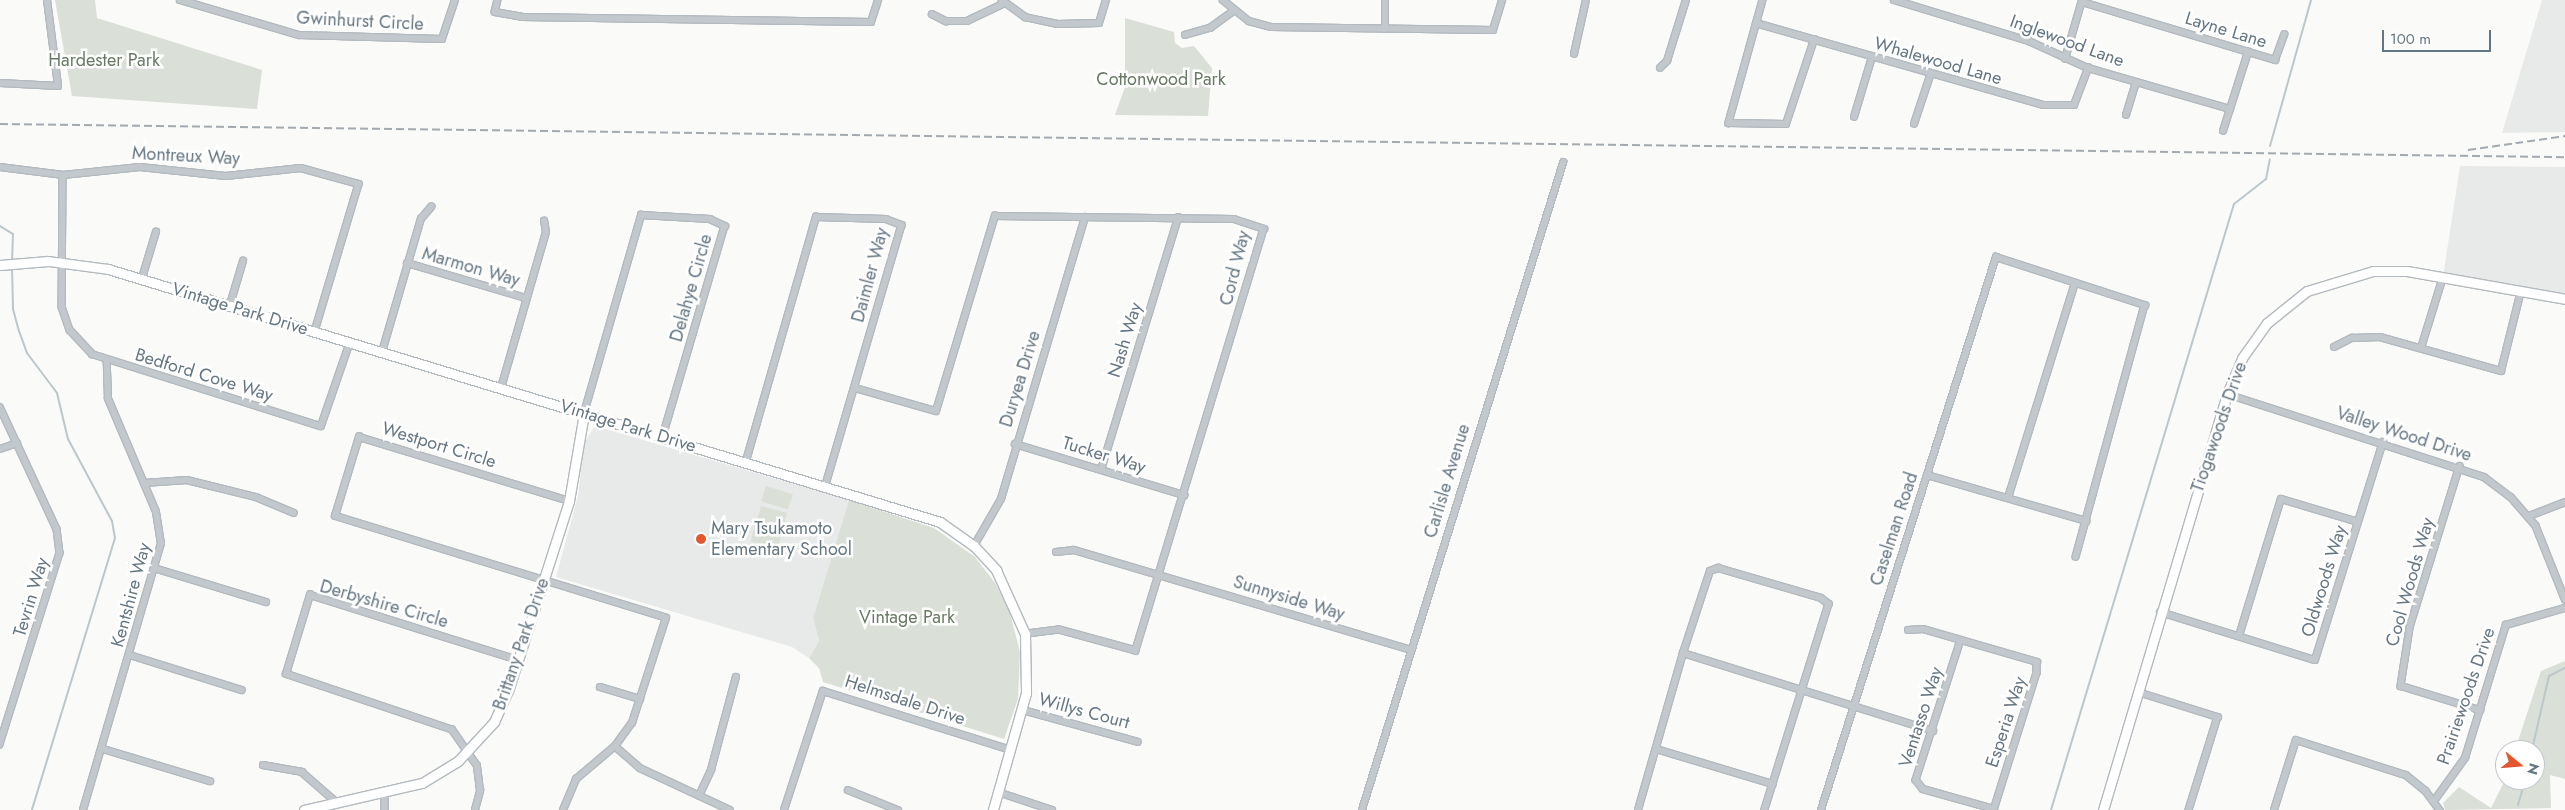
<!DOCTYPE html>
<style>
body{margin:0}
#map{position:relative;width:2565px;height:810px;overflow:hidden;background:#fafaf8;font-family:Jost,sans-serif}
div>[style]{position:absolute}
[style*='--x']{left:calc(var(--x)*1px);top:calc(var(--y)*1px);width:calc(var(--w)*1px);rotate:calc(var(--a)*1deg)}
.built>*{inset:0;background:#e8e9e9}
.green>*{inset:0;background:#dadfd7;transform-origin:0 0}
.stream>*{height:2px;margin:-1px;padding:0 1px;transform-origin:1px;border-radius:1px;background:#bbc7cb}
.roads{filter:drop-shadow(1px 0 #b3babf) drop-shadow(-1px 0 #b3babf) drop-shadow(0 1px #b3babf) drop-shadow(0 -1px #b3babf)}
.street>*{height:5.5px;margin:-2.75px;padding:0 2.75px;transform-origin:2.75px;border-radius:2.75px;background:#c3c8cc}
.secondary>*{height:9px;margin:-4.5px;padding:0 4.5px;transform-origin:4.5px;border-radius:4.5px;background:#fff}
.rail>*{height:2px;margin-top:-1px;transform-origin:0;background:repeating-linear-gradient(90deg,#a2aab0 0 8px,transparent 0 12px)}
.dots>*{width:14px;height:14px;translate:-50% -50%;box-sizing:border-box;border:2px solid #fff;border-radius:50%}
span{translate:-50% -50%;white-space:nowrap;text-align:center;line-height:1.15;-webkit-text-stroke:5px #fff;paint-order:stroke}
.street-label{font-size:18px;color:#657683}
.park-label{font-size:18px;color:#687a64}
.poi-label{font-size:18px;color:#657683}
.left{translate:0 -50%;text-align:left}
.north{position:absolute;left:2495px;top:740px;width:50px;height:50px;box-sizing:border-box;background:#fff;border:1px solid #c1c8cd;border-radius:50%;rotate:107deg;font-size:14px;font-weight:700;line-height:20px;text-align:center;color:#657683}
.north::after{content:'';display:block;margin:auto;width:18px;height:22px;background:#e4572e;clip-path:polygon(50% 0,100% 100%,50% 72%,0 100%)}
.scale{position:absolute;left:2382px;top:30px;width:109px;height:22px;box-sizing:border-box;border:2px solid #657683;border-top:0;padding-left:6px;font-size:15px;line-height:18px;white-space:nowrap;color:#657683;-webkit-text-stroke:4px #fff;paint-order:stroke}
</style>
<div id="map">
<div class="built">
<div style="clip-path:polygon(2542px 0,2565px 0,2565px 132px,2502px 133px)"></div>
<div style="clip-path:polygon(2460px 166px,2565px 167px,2565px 299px,2443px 277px)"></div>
<div style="clip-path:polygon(595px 426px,849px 500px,813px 618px,819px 641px,809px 658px,792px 647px,556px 577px,578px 496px,584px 443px)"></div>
</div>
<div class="green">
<div style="clip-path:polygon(55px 0,95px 0,97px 18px,262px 70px,257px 109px,72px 96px)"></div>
<div style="clip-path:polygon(1125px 18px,1174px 32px,1175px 43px,1182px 48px,1194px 46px,1212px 68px,1208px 116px,1115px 115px,1125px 87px)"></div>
<div style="left:766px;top:486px;width:28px;height:16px;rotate:17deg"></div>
<div style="clip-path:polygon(849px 500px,934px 528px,975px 557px,995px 583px,1009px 610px,1020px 652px,1018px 699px,1004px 739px,823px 682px,819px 668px,809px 658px,819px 641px,813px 618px)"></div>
<div style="left:761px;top:506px;width:27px;height:17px;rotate:15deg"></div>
<div style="left:755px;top:525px;width:28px;height:17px;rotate:15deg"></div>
<div style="clip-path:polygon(2565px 661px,2565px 779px,2550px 775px,2551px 808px,2445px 810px,2443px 803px,2459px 787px,2491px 808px,2505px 780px,2535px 780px,2535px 750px,2515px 750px,2541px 671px)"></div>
</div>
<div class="stream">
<div style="--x:2270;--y:146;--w:152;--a:-74.3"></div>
<div style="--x:0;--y:226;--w:15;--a:32"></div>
<div style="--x:13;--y:234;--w:26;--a:92"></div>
<div style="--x:12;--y:267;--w:42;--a:88.6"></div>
<div style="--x:13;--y:309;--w:23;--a:75"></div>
<div style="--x:19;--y:331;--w:23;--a:70"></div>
<div style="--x:27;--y:353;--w:50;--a:53.1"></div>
<div style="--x:57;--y:393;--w:47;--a:76.6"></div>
<div style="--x:68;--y:439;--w:93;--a:61.8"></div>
<div style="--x:112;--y:521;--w:17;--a:80"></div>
<div style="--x:115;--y:538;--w:284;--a:107"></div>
<div style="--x:2532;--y:750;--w:76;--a:-77.1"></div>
<div style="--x:2549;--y:676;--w:18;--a:-27"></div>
<div style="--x:2518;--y:805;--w:26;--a:-74"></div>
<div style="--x:2051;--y:810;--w:633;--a:-73.2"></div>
<div style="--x:2234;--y:204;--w:41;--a:-38"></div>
<div style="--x:2266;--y:179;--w:20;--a:-79"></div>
</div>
<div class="roads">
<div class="street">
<div style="--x:180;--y:0;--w:124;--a:16.4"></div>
<div style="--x:299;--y:35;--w:143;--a:1.6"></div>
<div style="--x:442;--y:39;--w:41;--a:-71.6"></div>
<div style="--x:498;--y:0;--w:12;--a:104"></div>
<div style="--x:495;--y:12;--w:27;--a:10"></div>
<div style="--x:522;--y:17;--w:349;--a:0.8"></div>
<div style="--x:871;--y:22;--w:23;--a:-72"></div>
<div style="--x:1002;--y:0;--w:29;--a:36"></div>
<div style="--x:1025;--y:17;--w:33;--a:12"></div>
<div style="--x:1057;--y:24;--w:42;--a:-1.4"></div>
<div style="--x:1099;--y:23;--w:24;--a:-73"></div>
<div style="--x:1223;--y:0;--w:33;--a:39"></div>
<div style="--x:1249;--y:21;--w:23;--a:15"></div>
<div style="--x:1271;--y:27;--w:222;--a:0.8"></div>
<div style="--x:1493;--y:30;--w:31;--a:-73"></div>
<div style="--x:1763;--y:0;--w:128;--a:105.5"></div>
<div style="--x:1729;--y:123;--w:57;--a:1"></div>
<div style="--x:1786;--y:124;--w:89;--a:-71.6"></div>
<div style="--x:1894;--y:0;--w:141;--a:16.9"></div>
<div style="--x:2029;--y:41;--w:65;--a:24.6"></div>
<div style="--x:2088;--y:68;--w:148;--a:16.1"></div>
<div style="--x:2082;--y:2;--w:202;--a:16.7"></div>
<div style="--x:2275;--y:60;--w:27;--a:-70"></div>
<div style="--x:932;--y:14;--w:16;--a:27"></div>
<div style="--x:946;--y:21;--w:21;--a:0"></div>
<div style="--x:967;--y:21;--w:42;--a:-25.3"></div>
<div style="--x:1756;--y:23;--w:299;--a:15.9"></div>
<div style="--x:2044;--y:105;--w:30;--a:0"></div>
<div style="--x:2074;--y:105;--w:40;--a:-69"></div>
<div style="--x:1385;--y:29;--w:29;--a:-90"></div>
<div style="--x:1185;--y:35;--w:26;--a:-16"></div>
<div style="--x:1210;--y:28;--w:29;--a:-36"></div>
<div style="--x:1574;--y:54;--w:55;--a:-77.5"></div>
<div style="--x:2065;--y:59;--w:61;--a:-73.9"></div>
<div style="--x:1660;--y:68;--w:10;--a:-45"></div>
<div style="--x:1667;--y:61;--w:64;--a:-72.7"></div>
<div style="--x:0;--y:83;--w:58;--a:3"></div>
<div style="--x:58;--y:86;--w:87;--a:-97.3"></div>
<div style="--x:2126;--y:115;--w:34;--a:-73"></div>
<div style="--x:1854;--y:117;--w:63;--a:-73.3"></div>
<div style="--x:1914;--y:124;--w:51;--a:-71.6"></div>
<div style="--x:2223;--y:131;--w:83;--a:-72.4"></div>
<div style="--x:0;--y:167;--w:64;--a:7.2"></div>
<div style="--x:63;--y:175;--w:77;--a:-5.9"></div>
<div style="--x:140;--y:167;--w:86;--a:6"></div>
<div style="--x:226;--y:176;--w:75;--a:-6.1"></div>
<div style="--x:301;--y:168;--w:60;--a:15.4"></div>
<div style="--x:359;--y:184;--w:154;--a:106.6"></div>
<div style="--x:63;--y:175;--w:132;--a:90.4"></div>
<div style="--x:62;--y:307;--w:24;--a:71"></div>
<div style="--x:70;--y:330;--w:33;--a:47"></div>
<div style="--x:92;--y:354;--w:240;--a:17.5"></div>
<div style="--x:321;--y:426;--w:89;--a:-71"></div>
<div style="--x:407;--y:263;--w:124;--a:16.4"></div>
<div style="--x:142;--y:278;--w:48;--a:-73.1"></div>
<div style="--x:229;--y:308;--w:49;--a:-73.4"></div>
<div style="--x:2334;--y:347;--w:20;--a:-27"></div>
<div style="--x:2352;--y:338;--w:28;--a:-2"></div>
<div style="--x:2380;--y:337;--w:126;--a:15.7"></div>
<div style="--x:2501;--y:371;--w:82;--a:-76"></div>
<div style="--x:2421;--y:348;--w:74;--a:-72.8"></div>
<div style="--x:382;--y:352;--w:139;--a:-73.7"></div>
<div style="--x:421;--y:219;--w:16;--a:-50"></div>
<div style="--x:501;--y:388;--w:162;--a:-73.9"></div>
<div style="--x:546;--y:232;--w:11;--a:-100"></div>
<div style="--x:855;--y:388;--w:84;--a:15.9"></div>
<div style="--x:936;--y:411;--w:204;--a:-73.2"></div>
<div style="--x:995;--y:216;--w:239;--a:0.7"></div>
<div style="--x:1234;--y:219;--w:32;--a:18"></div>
<div style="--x:1264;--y:229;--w:441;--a:106.9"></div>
<div style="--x:1136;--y:651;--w:80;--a:-164.7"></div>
<div style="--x:1059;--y:630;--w:34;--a:173"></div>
<div style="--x:2227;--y:394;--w:270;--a:17.9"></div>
<div style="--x:2484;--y:477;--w:34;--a:37"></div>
<div style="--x:2511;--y:497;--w:38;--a:49"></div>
<div style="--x:2536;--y:526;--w:79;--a:68.3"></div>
<div style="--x:0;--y:407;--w:135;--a:65"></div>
<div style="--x:57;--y:529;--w:24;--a:83"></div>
<div style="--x:60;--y:553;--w:201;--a:107.4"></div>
<div style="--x:584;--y:413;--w:206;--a:-73.9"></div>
<div style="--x:641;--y:215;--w:69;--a:3.3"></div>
<div style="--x:710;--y:219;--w:17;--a:25"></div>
<div style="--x:725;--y:226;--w:220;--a:106.4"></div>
<div style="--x:1015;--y:444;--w:177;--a:16.8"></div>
<div style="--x:0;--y:449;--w:18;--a:-19"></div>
<div style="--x:746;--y:461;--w:254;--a:-74"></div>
<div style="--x:816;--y:217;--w:70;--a:1.6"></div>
<div style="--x:886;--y:219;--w:17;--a:21"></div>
<div style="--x:902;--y:225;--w:271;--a:106.3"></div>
<div style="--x:2460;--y:466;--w:170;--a:107.2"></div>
<div style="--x:2410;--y:628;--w:59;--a:98.8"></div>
<div style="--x:2401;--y:686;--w:83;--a:16.9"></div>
<div style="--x:1101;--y:470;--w:264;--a:-73"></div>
<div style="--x:1927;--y:475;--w:166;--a:16.1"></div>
<div style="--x:144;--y:483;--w:43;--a:-4"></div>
<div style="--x:187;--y:480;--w:71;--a:13.8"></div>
<div style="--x:256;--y:497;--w:41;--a:22.8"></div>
<div style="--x:2008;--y:498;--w:225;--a:-72.7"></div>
<div style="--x:2529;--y:516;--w:39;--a:-21"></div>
<div style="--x:974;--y:546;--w:54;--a:-60.1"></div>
<div style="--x:1001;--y:499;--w:294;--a:-73.4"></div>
<div style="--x:1056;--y:552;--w:18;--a:-6"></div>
<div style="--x:1074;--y:550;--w:352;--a:16.5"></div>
<div style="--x:157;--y:569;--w:114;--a:16.8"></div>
<div style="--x:2160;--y:612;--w:162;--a:17.2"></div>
<div style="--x:2315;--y:660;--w:228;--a:-72.7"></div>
<div style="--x:1908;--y:630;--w:15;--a:-4"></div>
<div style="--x:1923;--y:629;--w:119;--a:16.1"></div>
<div style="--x:2037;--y:662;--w:11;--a:90"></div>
<div style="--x:2037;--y:673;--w:144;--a:107.4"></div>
<div style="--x:2239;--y:636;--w:143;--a:-73"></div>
<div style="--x:2281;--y:499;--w:80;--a:16.6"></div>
<div style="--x:1961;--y:640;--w:147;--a:107.8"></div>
<div style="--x:1916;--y:780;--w:11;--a:52"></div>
<div style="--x:1923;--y:789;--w:74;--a:15.7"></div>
<div style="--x:1683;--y:653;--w:262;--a:17.3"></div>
<div style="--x:130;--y:655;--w:117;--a:17.4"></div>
<div style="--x:600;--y:687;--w:42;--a:16.7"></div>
<div style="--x:2138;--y:692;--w:84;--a:17.4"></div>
<div style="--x:2218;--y:717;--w:97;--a:107.3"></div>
<div style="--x:1023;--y:710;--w:119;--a:15.5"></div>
<div style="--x:615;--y:746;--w:33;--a:41"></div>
<div style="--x:640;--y:768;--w:99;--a:25"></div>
<div style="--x:103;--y:749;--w:112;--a:16.7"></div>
<div style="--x:1656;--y:749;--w:122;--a:16.7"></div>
<div style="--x:263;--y:765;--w:40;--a:10"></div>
<div style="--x:302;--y:772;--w:43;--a:41.2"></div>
<div style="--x:848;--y:790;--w:54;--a:21.8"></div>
<div style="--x:998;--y:792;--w:57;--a:18.4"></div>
<div style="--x:385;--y:794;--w:16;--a:90"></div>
<div style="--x:699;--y:796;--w:29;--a:-65"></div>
<div style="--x:711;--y:770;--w:96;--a:-75"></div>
<div style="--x:2434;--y:801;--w:53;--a:-54.2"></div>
<div style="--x:2465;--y:758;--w:139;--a:-72.9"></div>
<div style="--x:2506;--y:625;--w:61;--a:-16.1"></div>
<div style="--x:83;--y:810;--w:277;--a:-73.7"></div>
<div style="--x:161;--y:544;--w:32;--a:-99"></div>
<div style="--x:156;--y:512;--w:123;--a:-113"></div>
<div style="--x:108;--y:399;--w:38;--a:-92"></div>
<div style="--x:475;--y:810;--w:20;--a:-75"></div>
<div style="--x:480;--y:791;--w:25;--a:-97"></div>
<div style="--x:477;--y:766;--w:44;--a:-124.8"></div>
<div style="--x:452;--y:730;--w:175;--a:-161.4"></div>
<div style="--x:286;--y:674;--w:83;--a:-73.1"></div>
<div style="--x:310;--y:595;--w:219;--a:17.3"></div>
<div style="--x:563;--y:810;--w:34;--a:-67"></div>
<div style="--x:576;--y:779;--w:51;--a:-40.2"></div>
<div style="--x:615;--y:746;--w:29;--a:-54"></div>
<div style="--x:632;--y:723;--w:110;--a:-72.1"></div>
<div style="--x:666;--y:618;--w:346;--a:-162.9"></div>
<div style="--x:335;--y:516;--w:83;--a:-73.1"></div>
<div style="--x:359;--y:437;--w:220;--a:16.9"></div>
<div style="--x:784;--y:810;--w:125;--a:-71.9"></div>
<div style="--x:823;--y:691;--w:197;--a:17.4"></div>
<div style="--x:1362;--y:810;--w:678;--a:-72.74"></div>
<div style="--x:1638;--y:810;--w:163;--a:-74"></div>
<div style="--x:1683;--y:653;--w:86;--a:-71.8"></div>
<div style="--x:1710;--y:571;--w:9;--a:-21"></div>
<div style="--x:1718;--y:568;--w:107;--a:16.2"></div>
<div style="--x:1821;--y:598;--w:10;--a:37"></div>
<div style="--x:1829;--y:604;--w:216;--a:107.3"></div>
<div style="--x:1821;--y:810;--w:580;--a:-72.44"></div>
<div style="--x:1996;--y:257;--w:157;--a:17.9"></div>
<div style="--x:2145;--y:305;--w:261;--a:105.3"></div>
<div style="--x:2274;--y:810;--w:73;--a:-72.6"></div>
<div style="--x:2296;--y:740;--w:115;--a:17.7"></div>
<div style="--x:2406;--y:775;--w:26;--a:39"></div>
<div style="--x:2426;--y:791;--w:24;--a:54"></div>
</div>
<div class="secondary">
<div style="--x:0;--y:265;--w:48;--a:-4.8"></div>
<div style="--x:48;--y:261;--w:61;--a:7.6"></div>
<div style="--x:108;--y:269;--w:870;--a:16.91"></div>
<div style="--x:940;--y:522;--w:42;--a:35.2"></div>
<div style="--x:974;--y:546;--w:33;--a:47"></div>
<div style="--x:996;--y:570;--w:70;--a:65.6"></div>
<div style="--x:1025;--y:634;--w:59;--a:89"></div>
<div style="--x:1026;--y:693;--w:122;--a:105.8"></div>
<div style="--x:304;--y:810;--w:121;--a:-12.9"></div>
<div style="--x:422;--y:783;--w:42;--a:-31.4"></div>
<div style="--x:458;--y:761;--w:53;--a:-47.3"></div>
<div style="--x:494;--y:722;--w:34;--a:-66"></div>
<div style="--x:508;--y:691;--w:200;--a:-72.2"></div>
<div style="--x:569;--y:501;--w:89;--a:-80.3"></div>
<div style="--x:2103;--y:810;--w:434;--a:-73.4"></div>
<div style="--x:2227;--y:394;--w:39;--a:-67"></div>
<div style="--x:2242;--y:358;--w:43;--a:-54.5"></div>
<div style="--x:2267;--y:323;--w:51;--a:-38.7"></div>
<div style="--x:2307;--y:291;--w:69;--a:-16.9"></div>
<div style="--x:2373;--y:271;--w:34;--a:0"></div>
<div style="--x:2407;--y:271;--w:160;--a:10"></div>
</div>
</div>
<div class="rail">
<div style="--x:0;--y:124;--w:2565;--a:0.74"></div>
<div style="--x:2468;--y:150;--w:98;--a:-8.2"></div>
</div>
<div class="dots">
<div style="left:701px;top:539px;background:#e4572e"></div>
</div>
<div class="street-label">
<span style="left:360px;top:21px;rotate:3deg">Gwinhurst Circle</span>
<span style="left:2226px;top:30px;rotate:17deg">Layne Lane</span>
<span style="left:2067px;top:41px;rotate:20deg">Inglewood Lane</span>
<span style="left:1938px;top:61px;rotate:16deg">Whalewood Lane</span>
<span style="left:186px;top:156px;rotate:3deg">Montreux Way</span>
<span style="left:471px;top:267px;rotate:16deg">Marmon Way</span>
<span style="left:1235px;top:268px;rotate:-76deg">Cord Way</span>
<span style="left:870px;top:275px;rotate:-75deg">Daimler Way</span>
<span style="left:691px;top:288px;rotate:-74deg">Delahye Circle</span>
<span style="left:240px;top:309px;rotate:17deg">Vintage Park Drive</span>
<span style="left:1125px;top:340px;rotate:-73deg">Nash Way</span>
<span style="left:204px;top:375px;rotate:17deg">Bedford Cove Way</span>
<span style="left:1020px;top:379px;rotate:-73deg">Duryea Drive</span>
<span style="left:628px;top:426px;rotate:17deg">Vintage Park Drive</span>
<span style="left:2219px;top:427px;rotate:-71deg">Tiogawoods Drive</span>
<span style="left:2404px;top:434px;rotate:18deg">Valley Wood Drive</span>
<span style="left:439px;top:445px;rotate:17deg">Westport Circle</span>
<span style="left:1104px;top:455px;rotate:17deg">Tucker Way</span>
<span style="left:1447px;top:481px;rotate:-73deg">Carlisle Avenue</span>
<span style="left:1894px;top:529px;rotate:-72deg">Caselman Road</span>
<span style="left:2324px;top:581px;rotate:-73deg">Oldwoods Way</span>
<span style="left:2410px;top:582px;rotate:-74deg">Cool Woods Way</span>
<span style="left:131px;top:595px;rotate:-75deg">Kentshire Way</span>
<span style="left:31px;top:597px;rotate:-73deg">Tevrin Way</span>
<span style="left:1289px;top:598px;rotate:17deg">Sunnyside Way</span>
<span style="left:384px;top:604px;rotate:16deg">Derbyshire Circle</span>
<span style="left:521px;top:644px;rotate:-71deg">Brittany Park Drive</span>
<span style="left:2466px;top:696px;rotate:-71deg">Prairiewoods Drive</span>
<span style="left:905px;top:700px;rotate:18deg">Helmsdale Drive</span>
<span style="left:1084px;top:711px;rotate:15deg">Willys Court</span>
<span style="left:1921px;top:717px;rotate:-72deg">Ventasso Way</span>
<span style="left:2006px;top:722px;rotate:-72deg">Esperia Way</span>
</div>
<div class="park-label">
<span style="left:104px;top:60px">Hardester Park</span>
<span style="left:1161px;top:79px">Cottonwood Park</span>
<span style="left:907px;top:617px">Vintage Park</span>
</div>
<div class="poi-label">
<span class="left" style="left:711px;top:539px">Mary Tsukamoto<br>Elementary School</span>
</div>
<div class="north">N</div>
<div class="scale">100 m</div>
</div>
